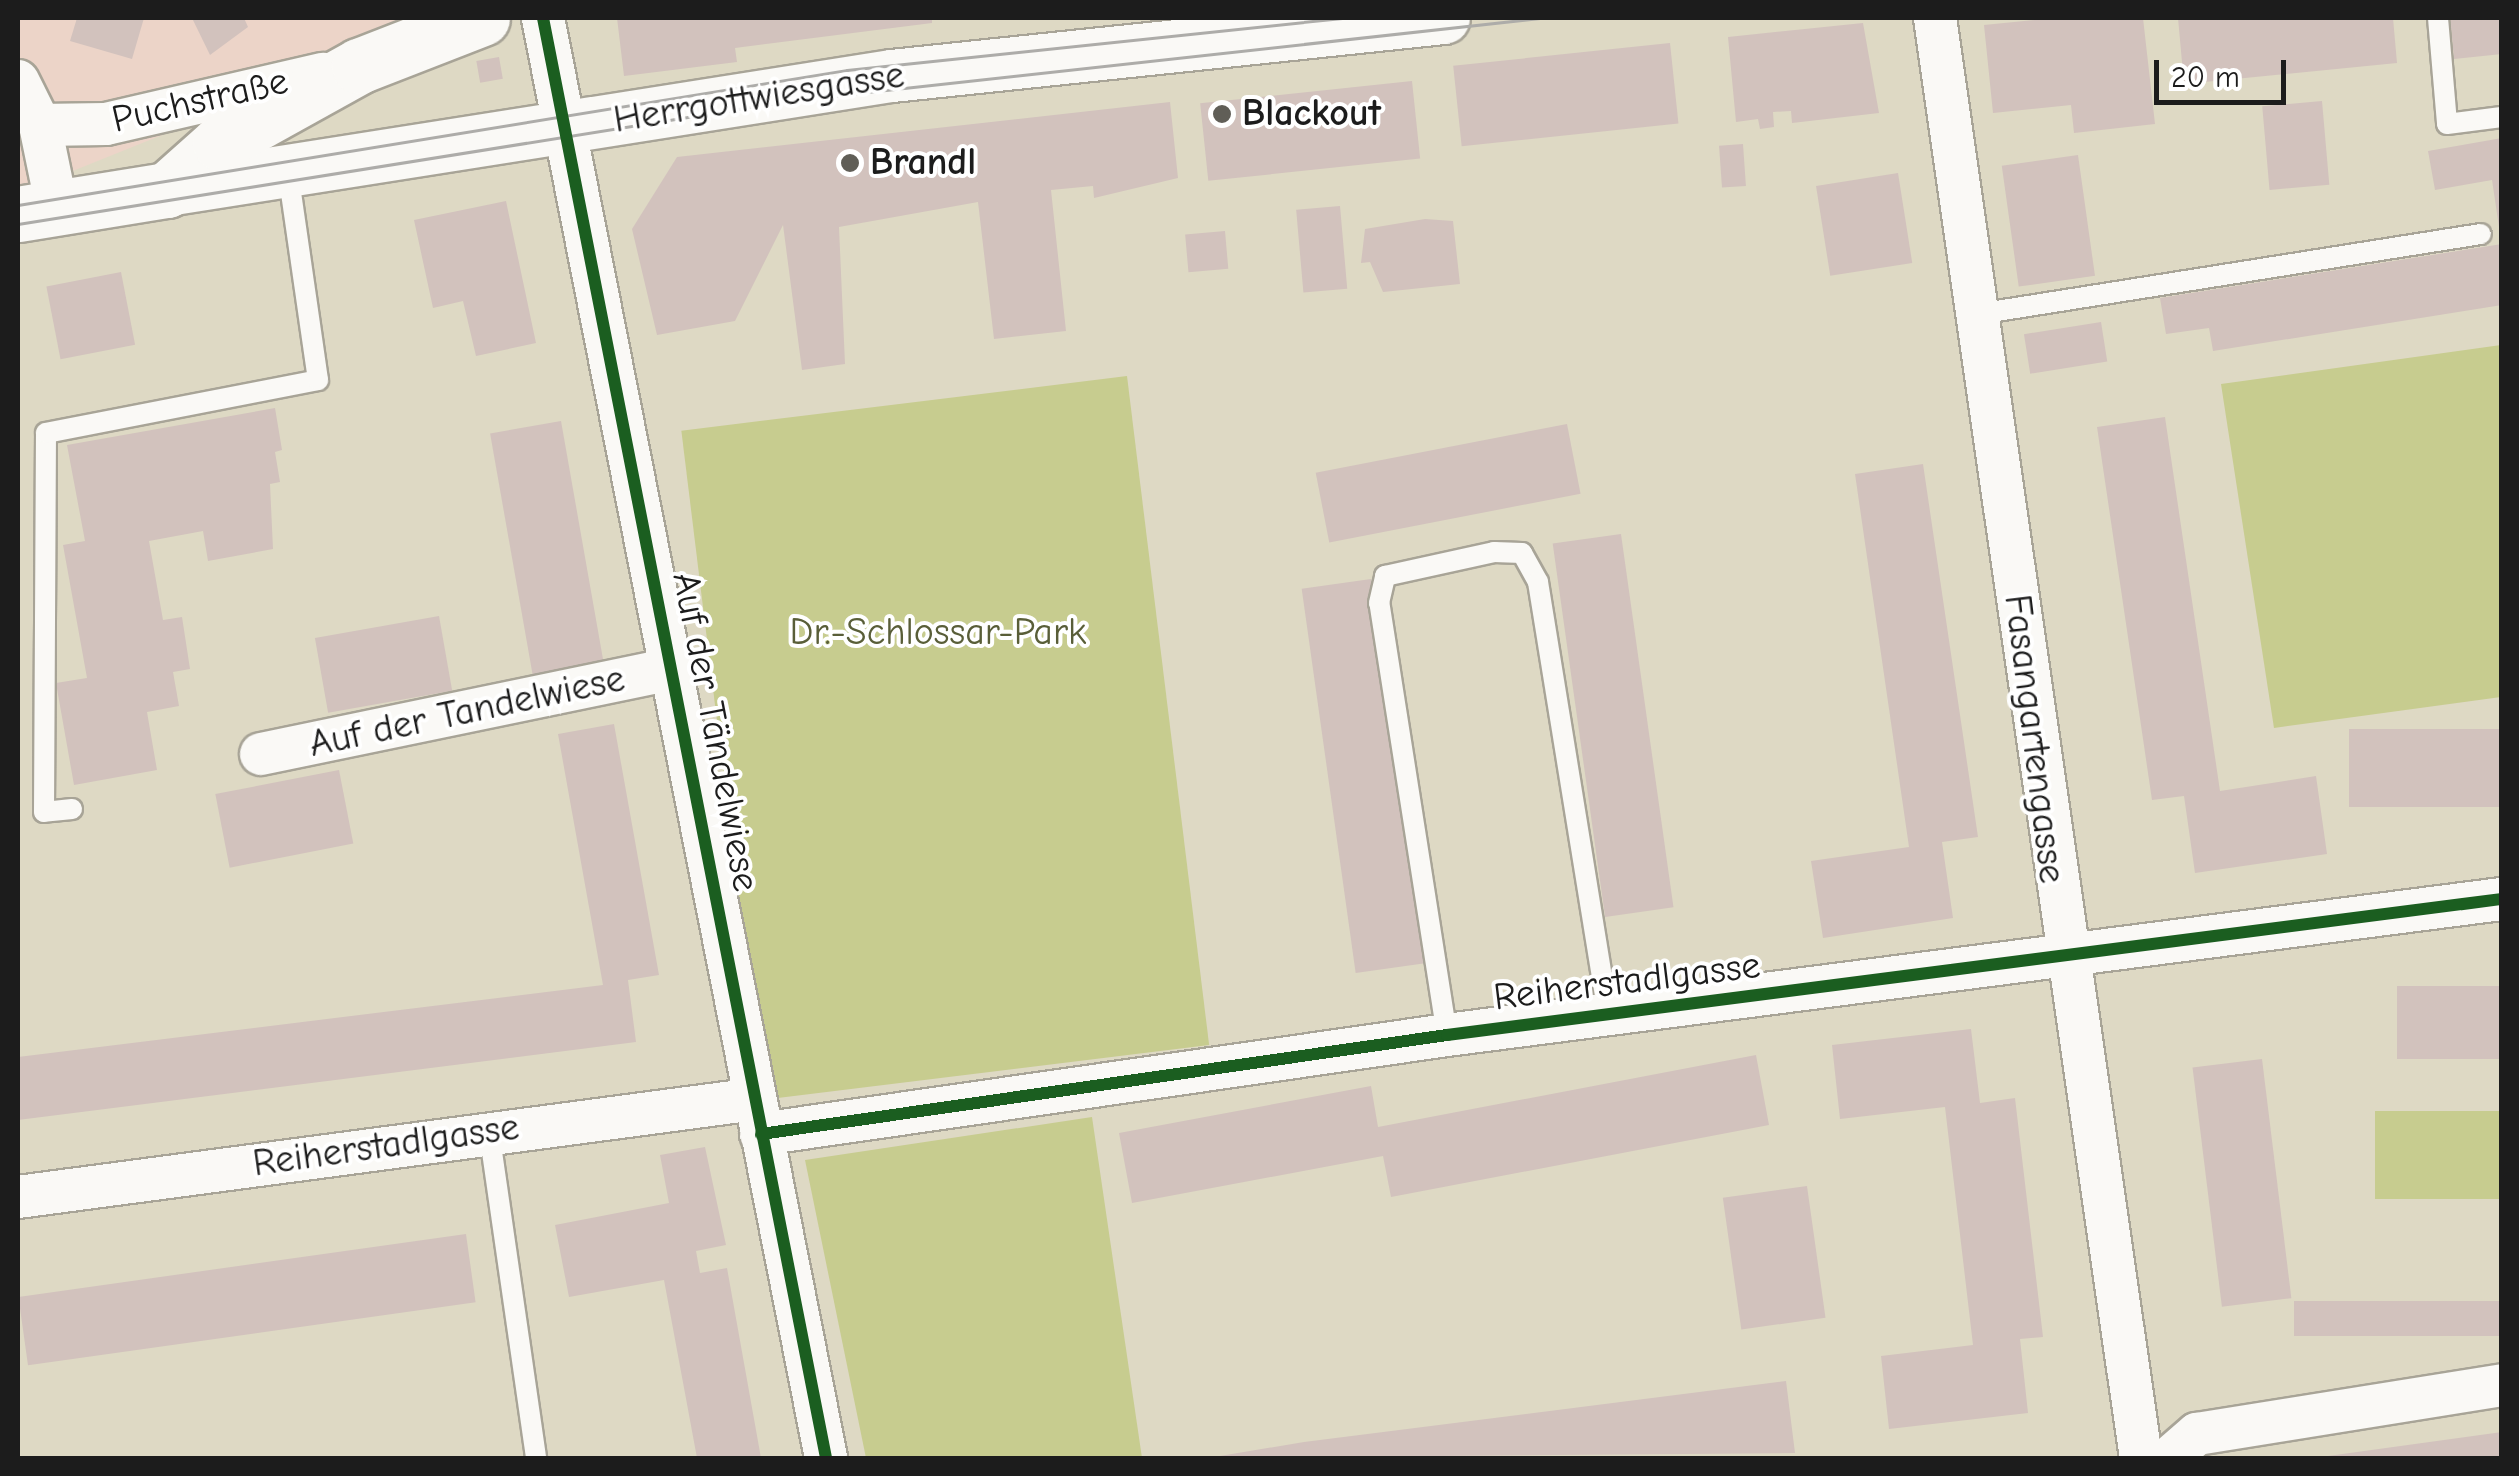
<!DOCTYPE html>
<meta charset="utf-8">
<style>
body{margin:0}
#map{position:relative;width:2519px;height:1476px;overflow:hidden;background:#ded9c4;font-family:"Comic Neue",sans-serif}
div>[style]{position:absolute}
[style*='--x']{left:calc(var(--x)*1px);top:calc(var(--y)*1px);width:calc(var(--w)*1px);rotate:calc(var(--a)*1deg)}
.built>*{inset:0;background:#ecd4c8}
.green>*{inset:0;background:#c7cc8f;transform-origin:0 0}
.building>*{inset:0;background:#d2c2bd;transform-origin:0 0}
.roads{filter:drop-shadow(2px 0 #a8a497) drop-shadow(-2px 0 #a8a497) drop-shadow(0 2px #a8a497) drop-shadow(0 -2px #a8a497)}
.service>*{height:20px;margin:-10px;padding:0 10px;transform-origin:10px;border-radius:10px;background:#faf9f6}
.minor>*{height:42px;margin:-21px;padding:0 21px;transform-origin:21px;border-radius:21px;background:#faf9f6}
.tertiary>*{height:52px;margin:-26px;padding:0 26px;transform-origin:26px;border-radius:26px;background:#faf9f6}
.secondary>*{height:55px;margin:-27.5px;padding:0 27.5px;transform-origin:27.5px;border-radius:27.5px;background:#faf9f6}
.tram>*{height:2.5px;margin:-1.25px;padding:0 1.25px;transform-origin:1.25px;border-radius:1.25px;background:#adaca9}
.cycleway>*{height:12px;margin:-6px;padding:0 6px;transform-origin:6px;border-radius:6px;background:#1b5e20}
.dots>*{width:28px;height:28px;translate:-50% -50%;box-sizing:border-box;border:5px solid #fff;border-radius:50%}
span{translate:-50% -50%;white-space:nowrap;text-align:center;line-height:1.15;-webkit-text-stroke:8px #fff;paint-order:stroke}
.street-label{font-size:38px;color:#1c1c1c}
.poi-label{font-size:38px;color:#1c1c1c;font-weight:700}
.left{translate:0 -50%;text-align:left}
.park-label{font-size:38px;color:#595e38}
.frame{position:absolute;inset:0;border:20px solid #1c1c1c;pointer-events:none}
.scale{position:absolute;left:2154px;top:60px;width:132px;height:45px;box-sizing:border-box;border:5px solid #1c1c1c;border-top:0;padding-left:12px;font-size:30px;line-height:35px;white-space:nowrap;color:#1c1c1c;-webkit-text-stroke:8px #fff;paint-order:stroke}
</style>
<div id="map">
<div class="built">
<div style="clip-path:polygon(18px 18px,453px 18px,18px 193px)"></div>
</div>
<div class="green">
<div style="clip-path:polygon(2501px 345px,2501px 697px,2274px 728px,2221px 384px)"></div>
<div style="left:1127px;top:376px;width:674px;height:449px;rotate:83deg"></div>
<div style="left:2501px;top:1111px;width:88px;height:126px;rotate:90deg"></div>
<div style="clip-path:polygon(1092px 1117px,1142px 1458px,866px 1458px,805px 1160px)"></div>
</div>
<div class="building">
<div style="clip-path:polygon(77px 18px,144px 18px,132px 59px,70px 41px)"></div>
<div style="clip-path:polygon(192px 18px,244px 18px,248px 27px,210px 55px)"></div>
<div style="clip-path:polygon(617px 18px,932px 18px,932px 23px,735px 48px,737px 62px,624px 76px)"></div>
<div style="clip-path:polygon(2054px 18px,2143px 18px,2155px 124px,2074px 133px,2071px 105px,1993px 113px,1984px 25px)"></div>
<div style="clip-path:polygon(2178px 18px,2393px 18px,2397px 63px,2184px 84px)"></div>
<div style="clip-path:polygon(2450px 18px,2502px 18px,2502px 54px,2454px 59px)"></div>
<div style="clip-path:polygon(1863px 23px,1879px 113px,1792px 123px,1791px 111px,1773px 112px,1774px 127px,1760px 129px,1758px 119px,1736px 122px,1728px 37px)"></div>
<div style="left:1670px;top:43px;width:81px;height:218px;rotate:84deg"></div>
<div style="left:499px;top:57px;width:22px;height:23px;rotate:80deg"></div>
<div style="left:1412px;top:81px;width:78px;height:213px;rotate:84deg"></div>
<div style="left:2322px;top:101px;width:84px;height:60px;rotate:85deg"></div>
<div style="clip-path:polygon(1170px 102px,1178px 178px,1094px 198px,1093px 186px,1051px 190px,1066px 331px,994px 339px,978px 202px,839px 227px,845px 364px,802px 370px,783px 225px,735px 321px,657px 335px,632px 229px,677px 157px)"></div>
<div style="clip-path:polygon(2502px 138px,2502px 227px,2499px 227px,2492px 180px,2435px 190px,2428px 151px)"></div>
<div style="left:1743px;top:144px;width:42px;height:24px;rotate:86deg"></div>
<div style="left:2078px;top:155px;width:122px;height:77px;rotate:82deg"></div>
<div style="left:1898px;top:173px;width:91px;height:83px;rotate:81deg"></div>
<div style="clip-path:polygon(506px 201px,536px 343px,476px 356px,463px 301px,433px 308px,414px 220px)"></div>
<div style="left:1340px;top:206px;width:83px;height:44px;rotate:85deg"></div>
<div style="clip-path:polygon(1425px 219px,1453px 221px,1460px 284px,1383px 292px,1370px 262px,1361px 263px,1365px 229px)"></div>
<div style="left:1225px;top:231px;width:38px;height:40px;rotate:85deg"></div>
<div style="clip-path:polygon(2502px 244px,2502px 305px,2213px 351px,2209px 328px,2166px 334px,2160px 298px)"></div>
<div style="left:121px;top:272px;width:74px;height:76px;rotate:79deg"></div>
<div style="left:2101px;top:322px;width:40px;height:78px;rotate:81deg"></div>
<div style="clip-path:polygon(275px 408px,282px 450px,275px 452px,280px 482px,270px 484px,273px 549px,208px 561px,203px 531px,149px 541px,163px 620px,182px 617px,190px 669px,173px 672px,179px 706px,147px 712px,157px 770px,74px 785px,56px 683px,87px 678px,63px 545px,85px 541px,67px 445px)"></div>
<div style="clip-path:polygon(2165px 417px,2220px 791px,2316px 776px,2327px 854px,2195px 873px,2184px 796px,2152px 800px,2097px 427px)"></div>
<div style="left:561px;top:421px;width:247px;height:72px;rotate:80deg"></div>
<div style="left:1567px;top:424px;width:71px;height:256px;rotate:79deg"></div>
<div style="clip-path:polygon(1923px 464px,1978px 837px,1942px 842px,1953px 918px,1823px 938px,1811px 861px,1909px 847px,1855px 474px)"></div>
<div style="left:1621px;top:534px;width:377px;height:69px;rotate:82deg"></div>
<div style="left:1371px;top:579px;width:388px;height:70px;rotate:82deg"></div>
<div style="left:439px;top:616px;width:76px;height:126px;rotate:80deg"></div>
<div style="clip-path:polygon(614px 724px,659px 975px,628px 980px,636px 1042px,18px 1120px,18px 1057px,603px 985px,558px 734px)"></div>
<div style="left:2502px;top:729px;width:78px;height:153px;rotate:90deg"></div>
<div style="left:339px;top:770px;width:75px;height:126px;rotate:79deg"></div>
<div style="left:2502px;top:986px;width:73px;height:105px;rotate:90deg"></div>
<div style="clip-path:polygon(1971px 1029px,1980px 1103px,2015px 1098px,2043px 1337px,2020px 1339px,2028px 1413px,1889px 1429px,1881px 1356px,1973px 1345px,1945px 1107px,1840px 1119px,1832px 1045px)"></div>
<div style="clip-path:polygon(1756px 1055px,1769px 1125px,1391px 1197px,1383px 1156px,1132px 1203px,1119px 1133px,1371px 1086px,1378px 1127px)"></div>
<div style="left:2262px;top:1059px;width:241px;height:70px;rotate:83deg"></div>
<div style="clip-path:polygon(705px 1147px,726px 1245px,696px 1251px,700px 1273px,727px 1268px,761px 1458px,697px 1458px,664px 1280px,569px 1297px,555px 1225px,669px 1203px,660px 1155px)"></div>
<div style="left:1807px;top:1186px;width:133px;height:85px;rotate:82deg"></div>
<div style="left:466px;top:1234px;width:69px;height:452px;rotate:82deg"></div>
<div style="left:2502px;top:1301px;width:35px;height:208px;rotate:90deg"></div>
<div style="clip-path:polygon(1786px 1381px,1795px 1453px,1208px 1458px,1304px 1442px)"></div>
<div style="clip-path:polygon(2502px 1432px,2502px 1458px,2329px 1458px,2328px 1456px)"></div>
</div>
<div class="roads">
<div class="service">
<div style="--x:2438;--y:18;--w:106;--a:85.1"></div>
<div style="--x:2447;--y:124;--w:55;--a:-7.3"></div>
<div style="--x:1978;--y:314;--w:509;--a:-9.04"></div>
<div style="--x:72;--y:809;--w:28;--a:174"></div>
<div style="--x:44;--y:812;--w:379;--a:-89.7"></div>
<div style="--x:46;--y:433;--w:277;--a:-11"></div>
<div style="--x:318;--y:380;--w:209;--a:-98.2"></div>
<div style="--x:1447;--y:1035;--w:437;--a:-98.9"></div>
<div style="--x:1379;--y:603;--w:28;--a:-77"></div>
<div style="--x:1385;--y:576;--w:112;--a:-12.4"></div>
<div style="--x:1494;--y:552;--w:28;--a:2"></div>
<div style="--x:1522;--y:553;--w:33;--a:61"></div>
<div style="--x:1538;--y:582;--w:439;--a:80.8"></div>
<div style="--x:489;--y:1131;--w:330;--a:81.8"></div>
</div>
<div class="minor">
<div style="--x:543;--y:18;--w:1468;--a:78.88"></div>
<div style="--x:1935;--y:18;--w:1455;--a:81.86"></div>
<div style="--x:18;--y:81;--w:49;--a:63.4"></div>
<div style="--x:40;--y:125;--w:85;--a:78.4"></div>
<div style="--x:40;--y:125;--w:66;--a:-0.9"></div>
<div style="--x:106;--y:124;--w:223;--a:-13"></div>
<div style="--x:261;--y:754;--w:421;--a:-11.7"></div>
<div style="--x:761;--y:1134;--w:693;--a:-8.21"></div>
<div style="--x:1447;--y:1035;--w:1064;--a:-7.35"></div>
<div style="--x:18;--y:1197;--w:743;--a:-7.57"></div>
<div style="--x:2169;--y:1458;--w:37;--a:-41"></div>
<div style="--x:2197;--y:1434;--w:309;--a:-9.1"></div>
</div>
<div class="tertiary">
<div style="--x:167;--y:190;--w:734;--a:-8.94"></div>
<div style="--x:892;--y:76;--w:555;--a:-6"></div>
</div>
<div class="secondary">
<div style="--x:18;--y:214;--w:151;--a:-9.2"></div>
<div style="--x:167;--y:190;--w:71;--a:-41.6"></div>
<div style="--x:220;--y:143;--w:159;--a:-29"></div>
<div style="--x:359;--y:66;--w:132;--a:-21.3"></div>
</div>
</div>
<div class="tram">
<div style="--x:18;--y:205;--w:840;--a:-9.25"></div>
<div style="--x:847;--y:70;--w:500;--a:-6"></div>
<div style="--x:18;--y:224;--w:787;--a:-9.07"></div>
<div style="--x:795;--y:100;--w:749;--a:-6.28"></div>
</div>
<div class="cycleway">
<div style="--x:543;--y:18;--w:1468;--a:78.88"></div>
<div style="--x:761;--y:1134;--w:693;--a:-8.21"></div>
<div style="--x:1447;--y:1035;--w:1064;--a:-7.35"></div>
</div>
<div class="dots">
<div style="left:1222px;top:114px;background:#605e57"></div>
<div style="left:850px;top:163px;background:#605e57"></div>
</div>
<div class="street-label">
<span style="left:759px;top:98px;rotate:-9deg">Herrgottwiesgasse</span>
<span style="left:200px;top:101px;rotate:-13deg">Puchstraße</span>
<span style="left:467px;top:712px;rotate:-12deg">Auf der Tandelwiese</span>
<span style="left:715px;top:732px;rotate:79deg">Auf der Tändelwiese</span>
<span style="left:2034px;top:739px;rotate:83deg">Fasangartengasse</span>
<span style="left:1627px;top:982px;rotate:-7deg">Reiherstadlgasse</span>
<span style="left:386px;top:1146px;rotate:-8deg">Reiherstadlgasse</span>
</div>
<div class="poi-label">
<span class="left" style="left:1242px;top:114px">Blackout</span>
<span class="left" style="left:870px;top:163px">Brandl</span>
</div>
<div class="park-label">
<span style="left:938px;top:633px">Dr.-Schlossar-Park</span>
</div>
<div class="frame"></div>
<div class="scale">20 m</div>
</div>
